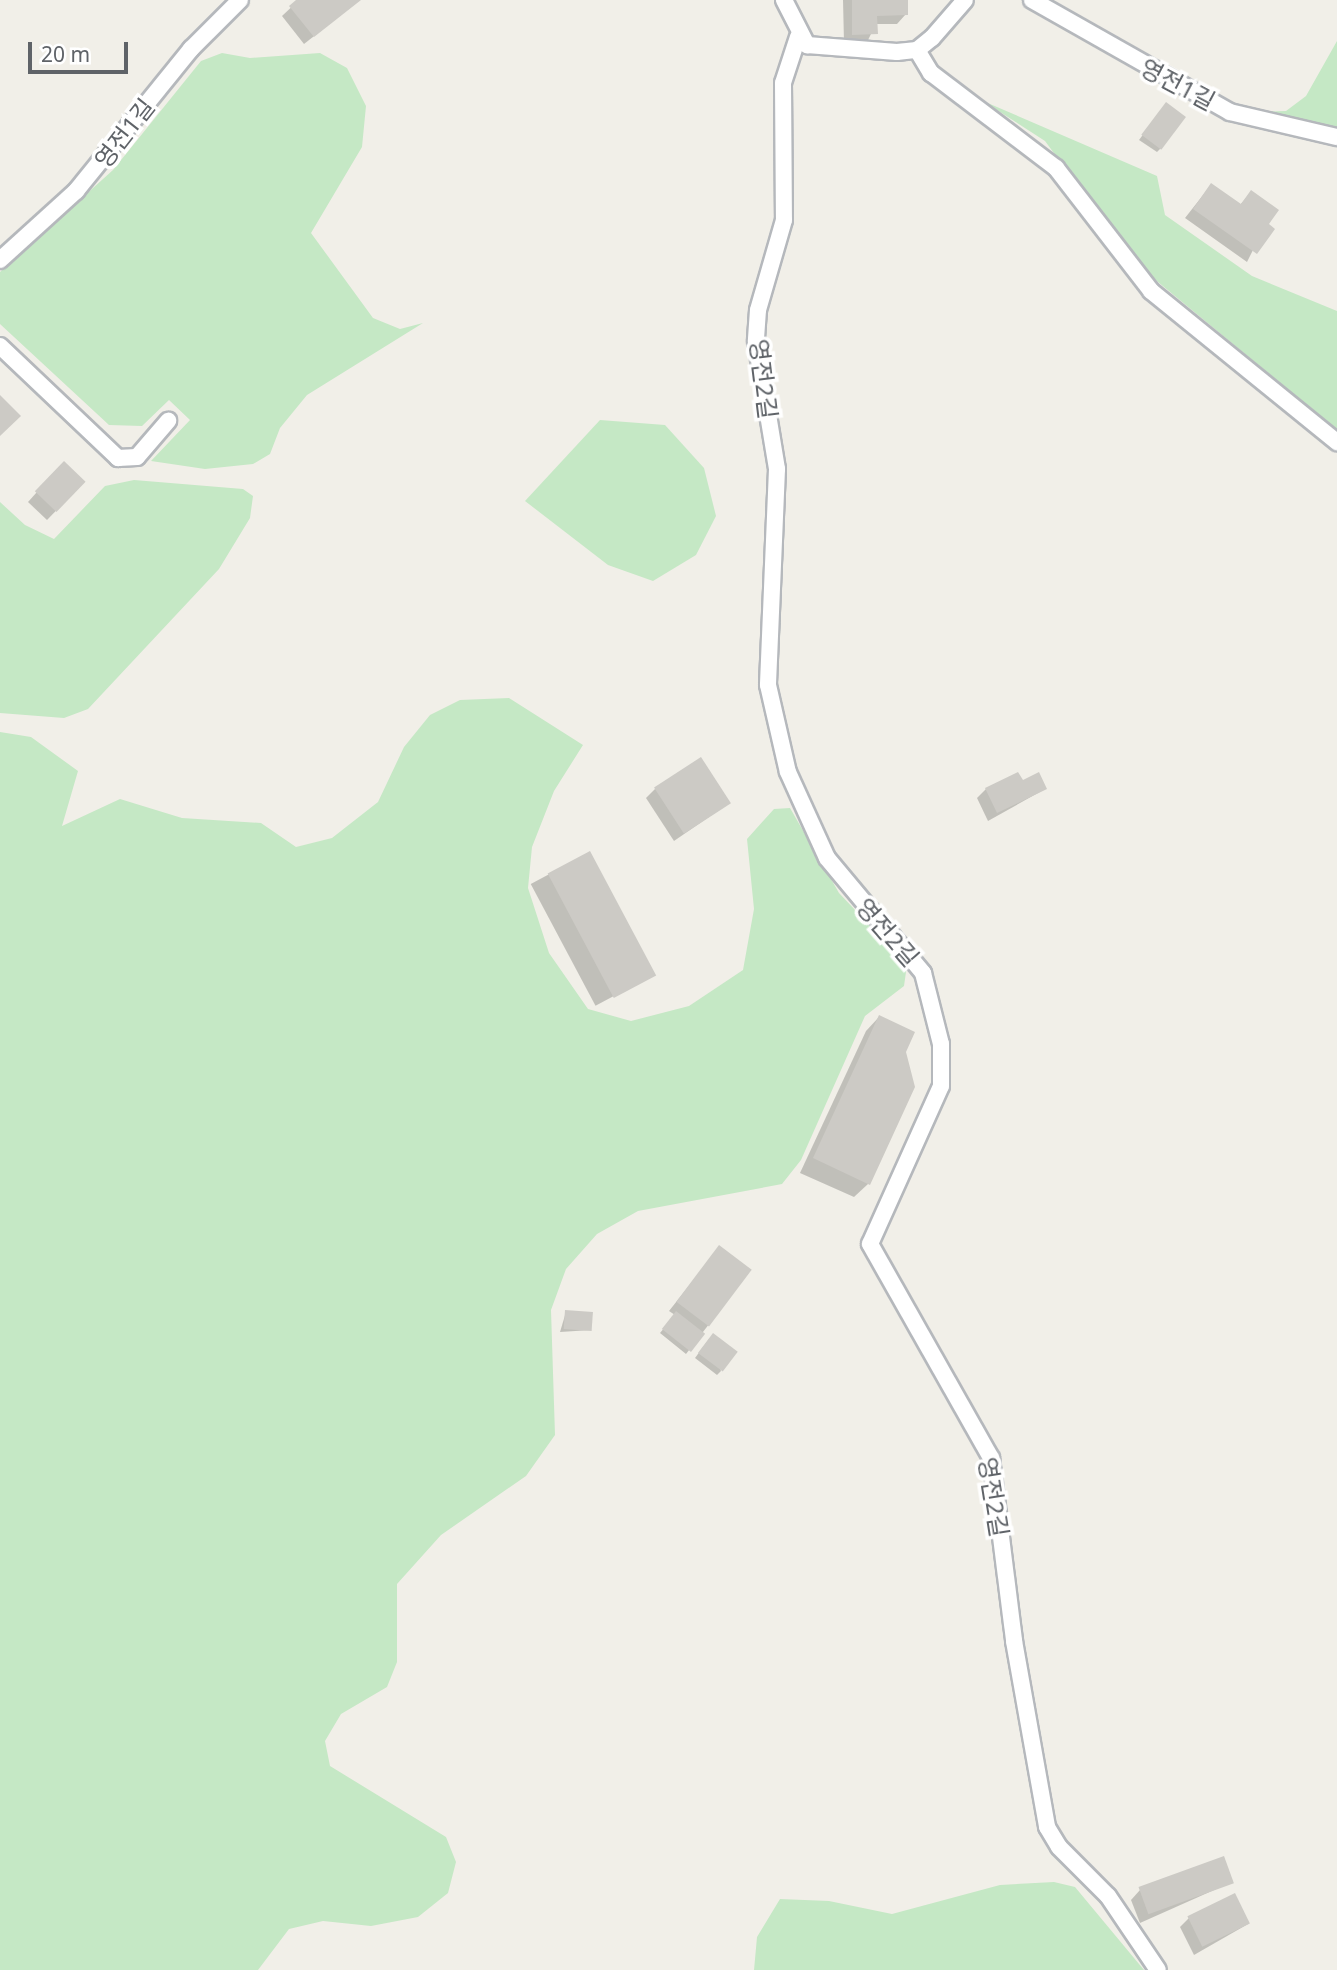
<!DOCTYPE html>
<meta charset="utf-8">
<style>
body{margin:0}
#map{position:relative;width:1337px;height:1970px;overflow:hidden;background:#f1efe8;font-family:"Noto Sans","Noto Sans KR",sans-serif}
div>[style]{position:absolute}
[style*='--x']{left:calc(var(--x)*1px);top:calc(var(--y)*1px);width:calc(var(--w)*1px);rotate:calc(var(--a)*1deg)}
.green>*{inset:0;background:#c5e8c5}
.shadow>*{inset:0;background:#0003;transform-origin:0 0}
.building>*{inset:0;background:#cccac5;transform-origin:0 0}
.roads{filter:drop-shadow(2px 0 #b5b8bc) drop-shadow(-2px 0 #b5b8bc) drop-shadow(0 2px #b5b8bc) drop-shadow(0 -2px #b5b8bc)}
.service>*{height:16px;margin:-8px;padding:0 8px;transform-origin:8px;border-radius:8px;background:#fff}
span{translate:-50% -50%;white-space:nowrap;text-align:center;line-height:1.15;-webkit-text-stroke:7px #fff;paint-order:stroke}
.street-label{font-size:24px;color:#5f6368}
.scale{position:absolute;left:28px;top:42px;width:100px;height:32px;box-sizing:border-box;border:4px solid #5f6368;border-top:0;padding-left:9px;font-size:21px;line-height:24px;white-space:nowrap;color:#5f6368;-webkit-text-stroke:5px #fff;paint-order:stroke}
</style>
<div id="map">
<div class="green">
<div style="clip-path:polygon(1337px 41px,1337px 129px,1258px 112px,1286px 111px,1306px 96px)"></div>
<div style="clip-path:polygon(222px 53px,250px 58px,320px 53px,347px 68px,366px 106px,362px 147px,311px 233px,373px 318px,400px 329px,423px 323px,307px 395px,280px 428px,270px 454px,253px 464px,205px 469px,151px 461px,190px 420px,169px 400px,142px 426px,109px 425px,0 324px,0 272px,113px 170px,201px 61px)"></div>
<div style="clip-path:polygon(983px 101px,1157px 176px,1165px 215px,1252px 276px,1337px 311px,1337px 430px,1158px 282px,1130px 256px,1045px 141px)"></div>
<div style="clip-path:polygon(600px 420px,665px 425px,704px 468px,716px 516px,696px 555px,653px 581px,608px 565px,525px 501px)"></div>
<div style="clip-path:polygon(134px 480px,243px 489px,253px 496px,250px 518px,219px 569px,88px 709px,64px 718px,0 713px,0 502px,25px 525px,54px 539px,105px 486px)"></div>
<div style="clip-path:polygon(509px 698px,583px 745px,554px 791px,532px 847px,528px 888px,549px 953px,588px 1009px,631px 1021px,689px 1006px,743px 970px,754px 909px,747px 839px,774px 809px,790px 808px,839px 893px,907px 965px,904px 986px,865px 1016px,801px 1160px,782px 1184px,638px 1211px,597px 1234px,566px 1269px,551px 1310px,555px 1435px,526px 1476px,441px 1535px,397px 1584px,397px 1662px,387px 1687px,341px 1714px,325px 1741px,330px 1766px,446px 1837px,456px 1862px,448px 1893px,418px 1917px,371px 1926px,323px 1921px,289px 1929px,258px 1970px,0 1970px,0 732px,31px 737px,78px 771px,62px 826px,120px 799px,182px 818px,261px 823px,296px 847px,332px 838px,378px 802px,404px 747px,430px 715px,460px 700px)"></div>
<div style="clip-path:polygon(1054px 1882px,1075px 1887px,1144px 1970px,754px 1970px,757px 1937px,780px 1899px,829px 1901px,892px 1914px,1000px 1885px)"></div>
</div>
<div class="shadow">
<div style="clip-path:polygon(299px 0,360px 0,304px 44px,282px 16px)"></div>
<div style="clip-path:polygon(843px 0,906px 0,906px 14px,897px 24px,876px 24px,867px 42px,844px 43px)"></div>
<div style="clip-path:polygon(1162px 109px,1161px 148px,1157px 152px,1139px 140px)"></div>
<div style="clip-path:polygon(1211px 185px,1240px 205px,1251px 192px,1266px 224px,1247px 262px,1185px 218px)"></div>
<div style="clip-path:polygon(55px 472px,84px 482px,47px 520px,28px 502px)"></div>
<div style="clip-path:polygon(1022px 782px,1045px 789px,988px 821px,977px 798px,986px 789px)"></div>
<div style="clip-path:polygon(655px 789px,729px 803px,674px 841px,646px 798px)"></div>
<div style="left:589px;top:853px;width:138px;height:66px;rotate:62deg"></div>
<div style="clip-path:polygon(879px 1017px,904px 1052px,868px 1184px,854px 1197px,800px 1173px,866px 1031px)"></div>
<div style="clip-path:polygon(719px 1248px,750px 1271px,686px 1354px,660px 1333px,675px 1315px,669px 1311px)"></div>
<div style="clip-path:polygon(566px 1312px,591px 1330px,560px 1332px)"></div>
<div style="clip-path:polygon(709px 1339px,721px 1371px,717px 1375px,695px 1358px)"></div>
<div style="clip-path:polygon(1232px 1882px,1140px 1923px,1131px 1900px,1140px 1890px)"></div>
<div style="clip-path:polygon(1189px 1918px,1248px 1924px,1194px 1955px,1180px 1927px)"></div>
</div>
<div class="building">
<div style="clip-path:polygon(296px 0,361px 0,314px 37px,289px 6px)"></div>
<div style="clip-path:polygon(852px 0,908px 0,908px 15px,877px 16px,878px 34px,852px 35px)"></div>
<div style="left:1166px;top:102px;width:25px;height:41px;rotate:37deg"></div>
<div style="clip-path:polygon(1211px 183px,1241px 204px,1251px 190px,1279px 210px,1269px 224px,1275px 229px,1257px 254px,1193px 209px)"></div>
<div style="clip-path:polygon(0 395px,21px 416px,0 436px)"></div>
<div style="left:64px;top:461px;width:30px;height:42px;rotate:44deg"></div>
<div style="left:701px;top:757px;width:55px;height:56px;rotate:57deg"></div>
<div style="clip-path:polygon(1018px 772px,1023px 780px,1039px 772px,1047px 789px,997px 813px,985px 788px)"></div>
<div style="left:590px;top:851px;width:141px;height:48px;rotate:62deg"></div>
<div style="clip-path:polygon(879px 1015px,915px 1032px,906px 1052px,915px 1087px,870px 1185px,813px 1158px)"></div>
<div style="left:719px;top:1245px;width:41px;height:71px;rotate:37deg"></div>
<div style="left:565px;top:1310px;width:28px;height:19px;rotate:4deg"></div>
<div style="left:676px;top:1311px;width:37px;height:23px;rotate:38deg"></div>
<div style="left:713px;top:1333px;width:31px;height:25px;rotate:37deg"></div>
<div style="left:1224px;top:1856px;width:29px;height:91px;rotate:70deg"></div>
<div style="left:1235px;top:1893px;width:34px;height:53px;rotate:64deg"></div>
</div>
<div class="roads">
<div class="service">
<div style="--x:784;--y:0;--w:51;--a:62.9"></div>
<div style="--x:807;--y:45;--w:90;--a:4.4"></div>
<div style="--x:897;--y:52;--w:20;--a:-6"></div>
<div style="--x:917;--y:50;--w:19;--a:-39"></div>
<div style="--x:932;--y:38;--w:50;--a:-49"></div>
<div style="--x:1032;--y:0;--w:227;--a:29.5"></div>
<div style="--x:1230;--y:112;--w:110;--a:13.2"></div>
<div style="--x:798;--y:37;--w:48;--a:108.1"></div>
<div style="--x:783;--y:83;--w:137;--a:89.6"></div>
<div style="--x:784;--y:220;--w:94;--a:106.1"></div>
<div style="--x:758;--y:310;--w:32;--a:94"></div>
<div style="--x:756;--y:342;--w:129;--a:80.6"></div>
<div style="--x:777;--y:469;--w:216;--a:92.4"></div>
<div style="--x:768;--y:685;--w:89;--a:77.1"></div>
<div style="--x:788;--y:772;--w:94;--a:65.6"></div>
<div style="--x:827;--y:858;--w:150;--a:50.1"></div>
<div style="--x:923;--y:973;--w:73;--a:75.8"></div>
<div style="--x:941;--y:1044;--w:42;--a:90"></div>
<div style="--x:941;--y:1086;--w:173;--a:114.2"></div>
<div style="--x:870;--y:1244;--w:246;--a:60.5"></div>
<div style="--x:991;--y:1458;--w:184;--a:82.8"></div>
<div style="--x:1014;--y:1641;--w:189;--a:79.9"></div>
<div style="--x:1047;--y:1827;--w:23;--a:59"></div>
<div style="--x:1059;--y:1847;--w:69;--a:45"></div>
<div style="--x:1108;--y:1896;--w:89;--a:56"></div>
<div style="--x:917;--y:50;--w:27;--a:59"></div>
<div style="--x:931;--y:73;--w:157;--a:37.2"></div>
<div style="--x:1056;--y:168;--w:155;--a:52.3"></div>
<div style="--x:1151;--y:291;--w:240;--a:39.1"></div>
<div style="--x:0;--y:260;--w:103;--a:-42.2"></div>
<div style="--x:76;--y:191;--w:183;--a:-51"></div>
<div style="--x:191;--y:49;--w:69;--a:-45"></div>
<div style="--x:0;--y:346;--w:163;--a:43.5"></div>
<div style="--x:118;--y:458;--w:19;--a:-3"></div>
<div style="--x:137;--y:457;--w:48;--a:-49.3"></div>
</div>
</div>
<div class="street-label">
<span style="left:1178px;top:84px;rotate:28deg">영전1길</span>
<span style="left:124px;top:133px;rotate:-52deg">영전1길</span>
<span style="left:764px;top:379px;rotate:83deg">영전2길</span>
<span style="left:888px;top:932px;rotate:49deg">영전2길</span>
<span style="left:994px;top:1497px;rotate:81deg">영전2길</span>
</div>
<div class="scale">20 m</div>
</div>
